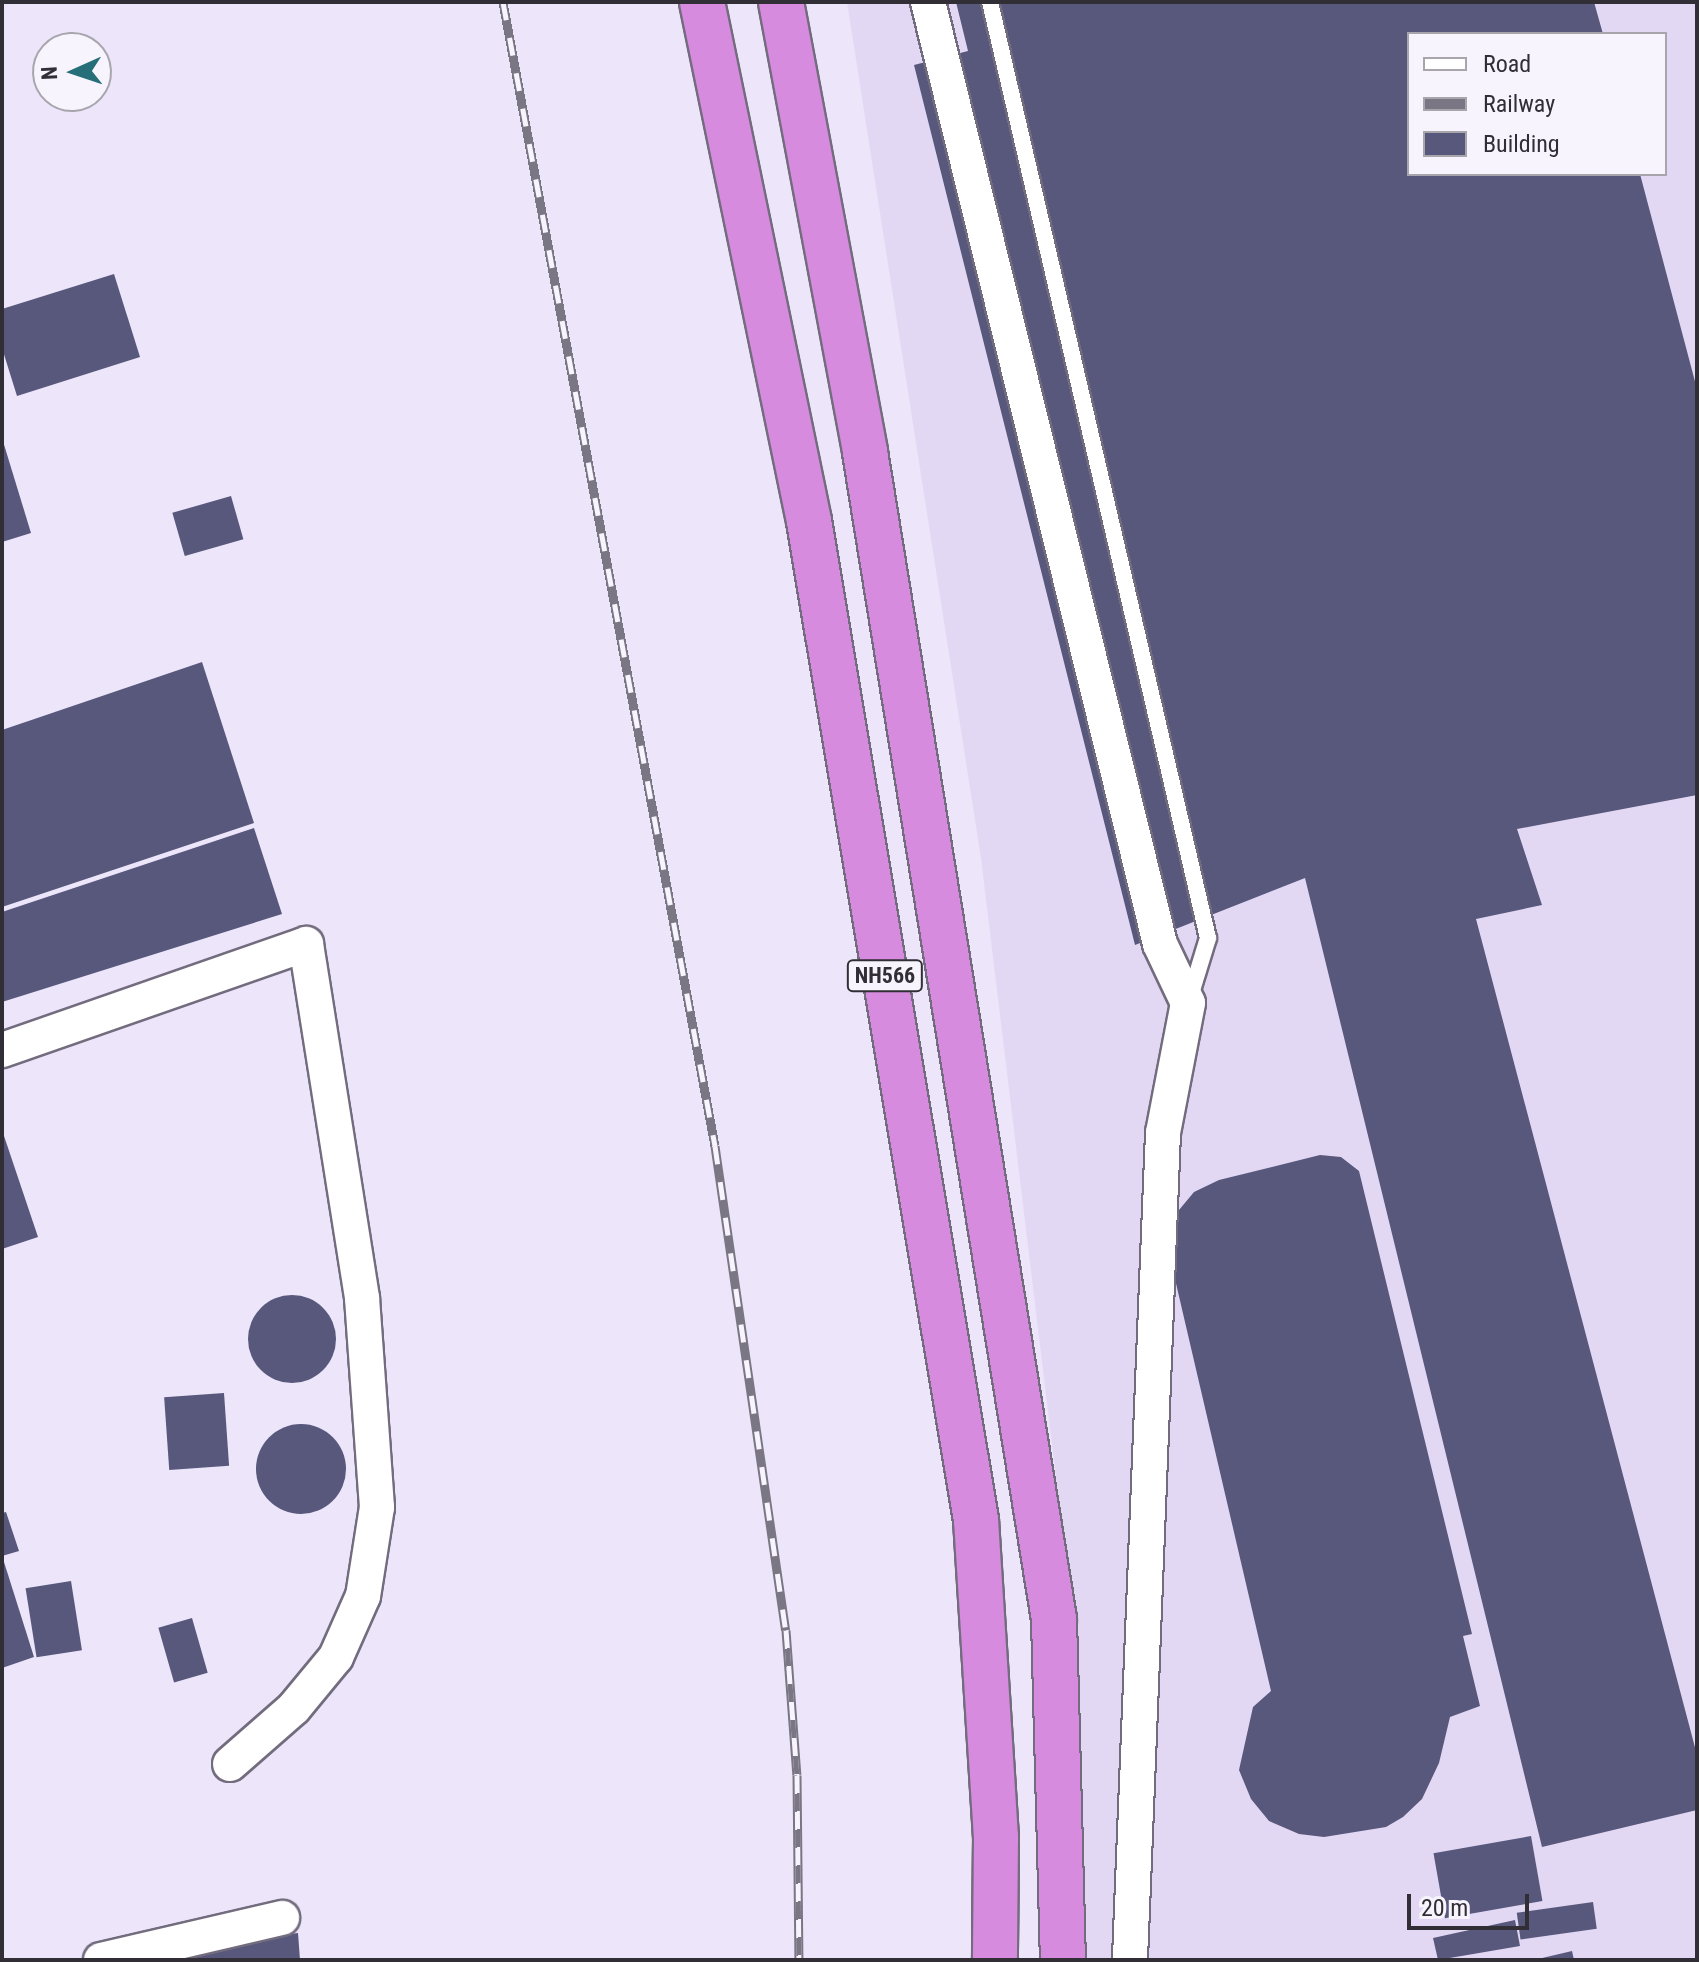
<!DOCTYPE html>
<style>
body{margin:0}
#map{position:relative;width:1699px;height:1962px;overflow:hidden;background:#ede5fa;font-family:"Roboto Condensed",sans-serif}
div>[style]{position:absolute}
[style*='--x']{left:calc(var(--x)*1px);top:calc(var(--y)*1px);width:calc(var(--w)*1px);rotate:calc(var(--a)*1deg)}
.built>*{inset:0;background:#e2d8f3}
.building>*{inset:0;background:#58577c;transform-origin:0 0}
.round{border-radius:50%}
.roads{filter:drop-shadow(2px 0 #736c7e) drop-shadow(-2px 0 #736c7e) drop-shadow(0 2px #736c7e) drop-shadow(0 -2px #736c7e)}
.service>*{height:16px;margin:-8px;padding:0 8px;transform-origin:8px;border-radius:8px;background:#fff}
.minor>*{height:34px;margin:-17px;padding:0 17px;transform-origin:17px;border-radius:17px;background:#fff}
.trunk>*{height:44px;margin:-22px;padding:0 22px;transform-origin:22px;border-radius:22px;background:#d68bde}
.rail>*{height:9px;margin-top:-4.5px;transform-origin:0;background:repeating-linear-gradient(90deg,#f8f4fd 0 18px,#7b7683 0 36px);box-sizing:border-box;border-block:2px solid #7b7683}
span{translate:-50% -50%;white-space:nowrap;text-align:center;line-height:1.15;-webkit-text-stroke:8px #f8f4fd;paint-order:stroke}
.shield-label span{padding:2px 6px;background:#f8f4fd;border:2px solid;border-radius:6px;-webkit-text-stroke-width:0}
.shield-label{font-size:22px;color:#312e36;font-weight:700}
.frame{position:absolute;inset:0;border:4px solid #312e36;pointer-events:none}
.legend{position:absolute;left:1407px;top:32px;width:260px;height:144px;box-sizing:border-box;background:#f8f4fd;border:2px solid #a8a5ad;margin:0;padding:10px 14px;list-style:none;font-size:24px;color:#312e36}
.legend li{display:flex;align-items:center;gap:16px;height:40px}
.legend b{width:40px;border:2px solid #a8a5ad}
.north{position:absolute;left:32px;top:32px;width:80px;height:80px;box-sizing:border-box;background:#f8f4fd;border:2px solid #a8a5ad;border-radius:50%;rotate:267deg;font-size:22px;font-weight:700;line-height:32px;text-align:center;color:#312e36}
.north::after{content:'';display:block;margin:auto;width:28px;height:36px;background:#266f79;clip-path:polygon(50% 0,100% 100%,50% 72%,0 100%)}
.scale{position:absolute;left:1407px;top:1894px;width:122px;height:36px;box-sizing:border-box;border:4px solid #312e36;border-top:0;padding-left:10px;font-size:24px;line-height:28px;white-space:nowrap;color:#312e36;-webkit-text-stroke:6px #f8f4fd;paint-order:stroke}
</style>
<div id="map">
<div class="built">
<div style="clip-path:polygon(evenodd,847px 2px,1697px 2px,1697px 1960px,1051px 1960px,1060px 1510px,981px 858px,847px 2px,1409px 34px,1665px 34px,1665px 174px,1409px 174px,1409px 34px)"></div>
</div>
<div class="building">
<div style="clip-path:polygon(956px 2px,1594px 2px,1603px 34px,1409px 34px,1409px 174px,1640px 174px,1697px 389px,1697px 795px,1517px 829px,1542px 905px,1476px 919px,1697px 1755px,1697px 1810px,1542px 1847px,1305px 878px,1135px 945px,914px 65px,968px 51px)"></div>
<div style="clip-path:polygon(114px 274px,140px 357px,17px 396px,2px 348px,2px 309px)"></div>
<div style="clip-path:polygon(2px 438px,31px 533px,2px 542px)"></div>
<div style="left:231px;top:496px;width:45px;height:61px;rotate:74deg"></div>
<div style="clip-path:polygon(202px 662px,254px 823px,2px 907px,2px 730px)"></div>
<div style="clip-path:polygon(254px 828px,282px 914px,2px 1002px,2px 912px)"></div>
<div style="clip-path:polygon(2px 1130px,38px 1237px,2px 1249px)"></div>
<div style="clip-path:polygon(1320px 1155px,1341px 1157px,1359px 1171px,1472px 1634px,1463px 1636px,1480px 1706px,1450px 1717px,1439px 1763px,1422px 1799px,1403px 1817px,1386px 1827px,1324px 1837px,1299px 1834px,1269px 1821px,1251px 1799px,1239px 1770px,1253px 1707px,1271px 1691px,1171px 1262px,1179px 1210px,1194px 1192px,1219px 1180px)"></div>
<div class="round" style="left:248px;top:1295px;width:88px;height:88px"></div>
<div style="left:224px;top:1393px;width:73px;height:60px;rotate:86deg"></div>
<div class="round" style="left:256px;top:1424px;width:90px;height:90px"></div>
<div style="clip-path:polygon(6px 1512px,19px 1551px,2px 1556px,2px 1513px)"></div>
<div style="clip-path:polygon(4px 1562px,34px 1657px,2px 1668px,2px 1563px)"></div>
<div style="left:71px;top:1581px;width:70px;height:46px;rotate:81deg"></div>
<div style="left:192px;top:1618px;width:57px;height:35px;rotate:74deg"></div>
<div style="left:1531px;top:1836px;width:66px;height:99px;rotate:80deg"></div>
<div style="left:1593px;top:1902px;width:27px;height:77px;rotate:82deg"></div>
<div style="clip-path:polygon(1515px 1920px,1520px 1946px,1438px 1960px,1433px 1938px)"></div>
<div style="clip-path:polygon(298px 1933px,300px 1960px,118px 1960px,118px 1958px)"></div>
<div style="clip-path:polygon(1572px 1951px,1574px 1960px,1538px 1960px,1538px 1959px)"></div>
</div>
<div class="roads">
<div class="service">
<div style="--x:990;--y:2;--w:961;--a:76.89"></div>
<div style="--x:1208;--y:938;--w:62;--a:107"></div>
</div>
<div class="minor">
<div style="--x:928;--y:2;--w:970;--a:76.16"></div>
<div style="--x:1160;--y:944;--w:65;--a:64.6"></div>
<div style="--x:1188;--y:1003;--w:132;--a:100.9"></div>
<div style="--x:1163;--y:1133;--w:828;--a:92.29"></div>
<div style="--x:2;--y:1050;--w:322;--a:-19.2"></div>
<div style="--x:306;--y:944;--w:358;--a:81"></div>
<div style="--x:362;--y:1298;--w:210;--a:85.9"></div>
<div style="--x:377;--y:1507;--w:90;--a:98.9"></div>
<div style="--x:363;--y:1596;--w:67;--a:113.9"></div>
<div style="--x:336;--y:1657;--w:66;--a:129.5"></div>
<div style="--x:294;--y:1708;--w:85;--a:138.8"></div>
<div style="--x:101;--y:1960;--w:186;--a:-13.1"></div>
</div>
<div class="trunk">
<div style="--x:702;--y:2;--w:530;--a:78.35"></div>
<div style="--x:809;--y:521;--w:1013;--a:80.51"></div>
<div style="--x:976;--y:1520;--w:318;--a:86.4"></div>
<div style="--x:996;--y:1837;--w:123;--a:90.5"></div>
<div style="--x:781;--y:2;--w:458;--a:79.4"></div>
<div style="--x:865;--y:452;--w:1182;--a:80.8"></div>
<div style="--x:1054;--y:1619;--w:341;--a:88.5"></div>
</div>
</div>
<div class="rail">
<div style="--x:503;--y:2;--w:1163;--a:79.5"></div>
<div style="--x:715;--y:1146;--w:489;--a:81.7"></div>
<div style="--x:786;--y:1630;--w:145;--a:85.7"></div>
<div style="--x:797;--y:1775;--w:185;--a:89.4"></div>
</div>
<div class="shield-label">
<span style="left:885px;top:976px">NH566</span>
</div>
<div class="frame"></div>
<ul class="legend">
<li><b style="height:10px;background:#fff"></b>Road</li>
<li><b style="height:10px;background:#7b7683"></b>Railway</li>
<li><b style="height:22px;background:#58577c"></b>Building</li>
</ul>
<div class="north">N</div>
<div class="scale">20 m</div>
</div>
